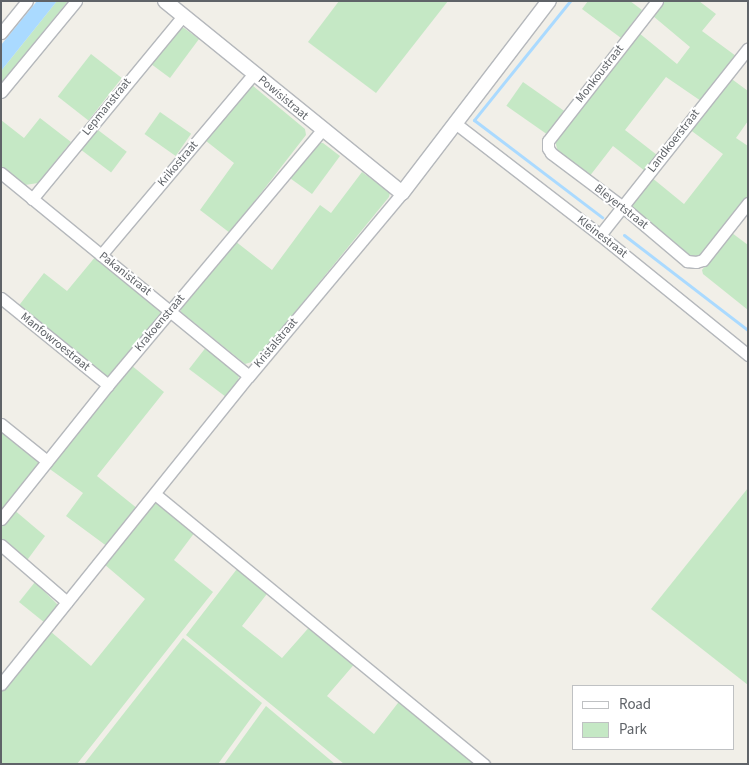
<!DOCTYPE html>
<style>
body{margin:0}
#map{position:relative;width:749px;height:765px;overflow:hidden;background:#f1efe8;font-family:"Source Sans 3",sans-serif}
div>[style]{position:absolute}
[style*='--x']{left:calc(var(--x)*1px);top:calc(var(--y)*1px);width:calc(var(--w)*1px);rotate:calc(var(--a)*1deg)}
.green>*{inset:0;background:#c5e8c5;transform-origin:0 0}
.water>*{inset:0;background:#aadaff}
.stream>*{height:3px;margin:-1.5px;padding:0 1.5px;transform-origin:1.5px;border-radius:1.5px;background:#aadaff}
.roads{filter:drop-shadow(1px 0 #b5b8bc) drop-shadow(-1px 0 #b5b8bc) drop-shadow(0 1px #b5b8bc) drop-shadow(0 -1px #b5b8bc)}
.minor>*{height:11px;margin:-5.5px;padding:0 5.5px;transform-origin:5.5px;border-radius:5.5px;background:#fff}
.tertiary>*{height:14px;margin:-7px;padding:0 7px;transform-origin:7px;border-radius:7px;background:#fff}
span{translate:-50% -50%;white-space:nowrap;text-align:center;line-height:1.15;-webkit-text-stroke:4px #fff;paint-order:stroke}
.street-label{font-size:12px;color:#5f6368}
.frame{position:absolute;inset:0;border:2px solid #5f6368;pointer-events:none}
.legend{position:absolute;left:572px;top:685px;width:162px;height:65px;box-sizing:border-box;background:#fff;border:1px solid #bfc1c3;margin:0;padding:6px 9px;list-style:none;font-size:15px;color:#5f6368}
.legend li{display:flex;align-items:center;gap:10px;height:25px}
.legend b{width:25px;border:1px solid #bfc1c3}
</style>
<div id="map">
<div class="green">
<div style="clip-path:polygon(57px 1px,68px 1px,1px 84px,1px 71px)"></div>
<div style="clip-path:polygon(339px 1px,448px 1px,376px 93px,308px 42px)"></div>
<div style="clip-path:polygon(588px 1px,630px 1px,642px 10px,621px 38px,582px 9px)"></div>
<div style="clip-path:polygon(664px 1px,699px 1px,716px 14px,702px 31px,736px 56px,701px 101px,666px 77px,625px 130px,657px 155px,645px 171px,613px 146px,589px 177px,558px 153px,555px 140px,639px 33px,677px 64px,690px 47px,653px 16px)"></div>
<div style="clip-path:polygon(179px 27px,184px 28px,199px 39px,170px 78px,147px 61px)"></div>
<div style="left:91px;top:54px;width:39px;height:54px;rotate:38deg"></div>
<div style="clip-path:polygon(729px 77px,748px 91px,748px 121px,736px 138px,748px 146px,748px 201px,698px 259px,690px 256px,634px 212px,632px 205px,651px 177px,684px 204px,723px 154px,689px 129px)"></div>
<div style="left:523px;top:82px;width:50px;height:29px;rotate:35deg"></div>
<div style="clip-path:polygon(247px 83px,252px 85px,305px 129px,306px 135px,230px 233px,200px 210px,234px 163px,201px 137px)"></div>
<div style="left:160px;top:112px;width:38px;height:27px;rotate:35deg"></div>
<div style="clip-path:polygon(40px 118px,71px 142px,38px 183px,25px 185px,1px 166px,1px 120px,24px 138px)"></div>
<div style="left:94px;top:127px;width:41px;height:26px;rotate:37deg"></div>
<div style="clip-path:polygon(317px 143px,323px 143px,340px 156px,312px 194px,287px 176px)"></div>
<div style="clip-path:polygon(362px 172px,390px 192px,389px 197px,255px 361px,245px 364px,181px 312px,180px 306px,235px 241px,272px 270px,320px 205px,331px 213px)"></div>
<div style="clip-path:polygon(732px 233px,748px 245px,748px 310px,703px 274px,702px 270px)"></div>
<div style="clip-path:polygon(96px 256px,159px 307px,161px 312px,160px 316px,111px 377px,105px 378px,17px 308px,44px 273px,67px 291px)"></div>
<div style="clip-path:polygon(207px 346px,237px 370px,239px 375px,238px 382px,226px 397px,189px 369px)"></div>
<div style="clip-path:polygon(131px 365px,164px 392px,97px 476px,138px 509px,108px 547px,66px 516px,83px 493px,47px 467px)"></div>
<div style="clip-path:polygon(1px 429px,39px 459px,39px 463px,1px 510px)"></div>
<div style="clip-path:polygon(748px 488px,748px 685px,651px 609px)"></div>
<div style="clip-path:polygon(156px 502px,195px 532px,174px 560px,213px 592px,77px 764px,1px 764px,1px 691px,50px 631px,91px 666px,145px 599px,104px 564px,152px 503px)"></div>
<div style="clip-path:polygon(13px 509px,45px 536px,25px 563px,1px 545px,1px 522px)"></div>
<div style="clip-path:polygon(240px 565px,270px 590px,242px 626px,282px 658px,312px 624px,357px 661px,327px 696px,374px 734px,401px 699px,480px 764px,344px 764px,186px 635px)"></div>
<div style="clip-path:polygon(35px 582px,57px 604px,57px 609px,45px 623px,19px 602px)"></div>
<div style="clip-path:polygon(183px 638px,262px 703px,218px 764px,84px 764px)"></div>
<div style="clip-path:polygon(266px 706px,335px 764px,224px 764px)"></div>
</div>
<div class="water">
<div style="clip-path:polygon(37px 1px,57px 1px,1px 71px,1px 45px)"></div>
</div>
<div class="stream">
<div style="--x:570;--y:1;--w:153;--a:128.9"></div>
<div style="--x:474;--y:120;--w:161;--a:37.2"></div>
<div style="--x:624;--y:235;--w:156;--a:37.5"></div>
</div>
<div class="roads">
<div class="minor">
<div style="--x:657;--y:1;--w:177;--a:127.9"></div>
<div style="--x:548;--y:141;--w:7;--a:90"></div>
<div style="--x:548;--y:148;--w:6;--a:59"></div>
<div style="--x:551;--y:153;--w:90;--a:36.9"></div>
<div style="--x:623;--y:207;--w:84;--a:40.2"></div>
<div style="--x:687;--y:261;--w:9;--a:6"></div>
<div style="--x:696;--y:262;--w:7;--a:-16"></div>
<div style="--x:703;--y:260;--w:73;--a:-51.7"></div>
<div style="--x:1;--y:33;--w:41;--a:-50.9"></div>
<div style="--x:1;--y:92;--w:118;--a:-50.5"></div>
<div style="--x:455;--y:123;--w:183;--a:37.7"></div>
<div style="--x:600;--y:235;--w:191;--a:39"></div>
<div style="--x:1;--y:173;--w:320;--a:39.3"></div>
<div style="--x:32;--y:199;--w:237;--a:-50.5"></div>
<div style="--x:600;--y:235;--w:238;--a:-51.6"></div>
<div style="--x:101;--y:255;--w:238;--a:-49.9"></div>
<div style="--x:1;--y:298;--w:138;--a:39.1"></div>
<div style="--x:1;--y:424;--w:59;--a:38.8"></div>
<div style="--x:155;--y:494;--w:426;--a:39.4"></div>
<div style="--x:1;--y:519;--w:171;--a:-51.4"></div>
<div style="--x:108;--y:385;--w:333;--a:-50"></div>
<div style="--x:1;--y:545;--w:87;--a:40.8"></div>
<div style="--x:1;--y:684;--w:395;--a:-51.2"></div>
<div style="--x:249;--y:376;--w:239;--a:-50.1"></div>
</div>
<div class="tertiary">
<div style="--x:165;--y:1;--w:305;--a:39"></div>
<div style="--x:402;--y:193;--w:242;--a:-52.6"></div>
</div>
</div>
<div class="street-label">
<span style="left:600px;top:74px;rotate:-52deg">Monkoustraat</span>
<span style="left:283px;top:98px;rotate:40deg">Powisistraat</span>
<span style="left:107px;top:107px;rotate:-51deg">Lepmanstraat</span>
<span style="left:674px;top:141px;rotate:-52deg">Landkoerstraat</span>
<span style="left:178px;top:164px;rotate:-50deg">Krikostraat</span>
<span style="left:621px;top:207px;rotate:38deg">Bleyertstraat</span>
<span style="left:602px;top:237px;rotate:38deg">Kleinestraat</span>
<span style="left:125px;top:274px;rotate:38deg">Pakanistraat</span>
<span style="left:160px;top:323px;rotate:-50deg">Krakoenstraat</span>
<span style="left:55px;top:342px;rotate:39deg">Manfowroestraat</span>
<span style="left:276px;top:343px;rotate:-50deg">Kristalstraat</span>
</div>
<div class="frame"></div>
<ul class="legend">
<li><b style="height:6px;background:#fff"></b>Road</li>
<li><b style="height:14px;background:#c5e8c5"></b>Park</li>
</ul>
</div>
